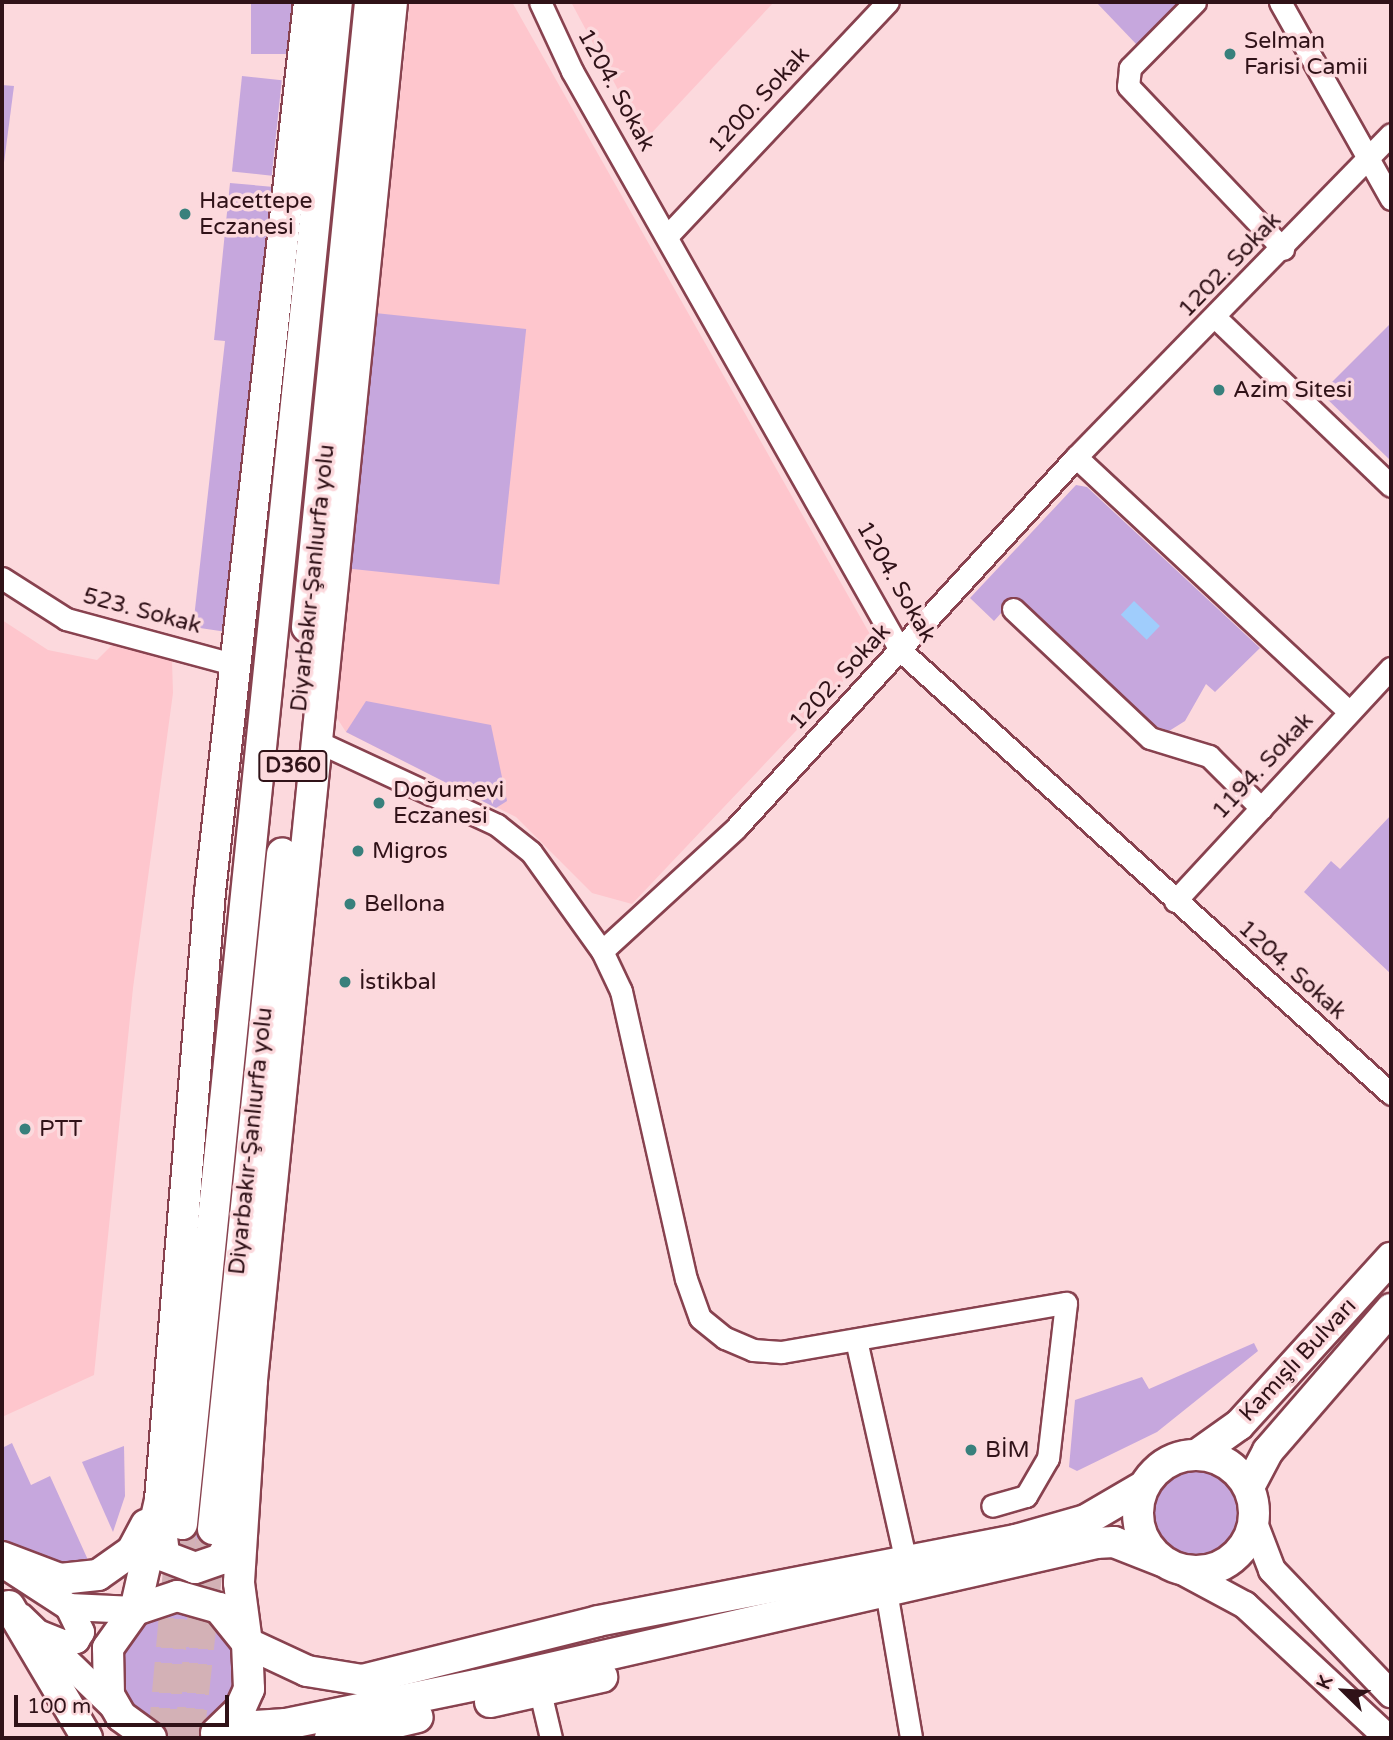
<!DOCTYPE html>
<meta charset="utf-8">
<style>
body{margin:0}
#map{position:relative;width:1393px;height:1740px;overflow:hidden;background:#fcd9dd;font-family:"Varela Round",sans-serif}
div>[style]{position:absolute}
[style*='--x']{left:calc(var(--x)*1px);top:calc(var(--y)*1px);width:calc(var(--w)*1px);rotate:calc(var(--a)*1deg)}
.built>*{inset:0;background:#fec6cd}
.green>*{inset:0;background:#c6a7dd;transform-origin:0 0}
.round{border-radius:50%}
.water>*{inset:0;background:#a0cdfc;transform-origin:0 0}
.highway-tunnel>*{height:30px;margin-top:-15px;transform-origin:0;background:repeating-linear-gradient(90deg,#d3b1b6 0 30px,transparent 0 45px)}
.roads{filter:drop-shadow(2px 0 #88424f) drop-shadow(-2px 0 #88424f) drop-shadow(0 2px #88424f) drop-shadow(0 -2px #88424f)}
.minor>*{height:21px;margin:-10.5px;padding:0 10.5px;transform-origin:10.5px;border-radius:10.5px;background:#fff}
.major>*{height:26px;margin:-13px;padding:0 13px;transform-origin:13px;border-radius:13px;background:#fff}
.highway>*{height:30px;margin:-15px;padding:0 15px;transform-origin:15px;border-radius:15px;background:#fff}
.highway>.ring{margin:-15px;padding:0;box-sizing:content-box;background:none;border:30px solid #fff;border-radius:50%}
.dots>*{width:19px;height:19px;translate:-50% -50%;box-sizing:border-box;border:4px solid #fcd9dd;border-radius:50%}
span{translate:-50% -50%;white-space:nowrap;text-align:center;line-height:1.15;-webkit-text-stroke:7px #fcd9dd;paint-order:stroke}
.shield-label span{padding:2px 5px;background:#fcd9dd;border:2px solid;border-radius:5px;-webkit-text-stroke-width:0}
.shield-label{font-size:21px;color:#301218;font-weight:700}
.poi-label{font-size:23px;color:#301218}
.left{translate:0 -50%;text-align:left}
.street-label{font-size:23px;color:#301218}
.frame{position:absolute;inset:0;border:4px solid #301218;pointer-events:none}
.north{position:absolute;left:1309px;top:1656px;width:70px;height:70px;-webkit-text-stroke:5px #fcd9dd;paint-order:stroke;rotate:294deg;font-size:19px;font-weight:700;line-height:28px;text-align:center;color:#301218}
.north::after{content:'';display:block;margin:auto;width:24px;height:32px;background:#301218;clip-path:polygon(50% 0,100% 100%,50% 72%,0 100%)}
.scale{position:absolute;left:14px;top:1695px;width:215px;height:32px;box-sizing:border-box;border:4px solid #301218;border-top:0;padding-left:9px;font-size:21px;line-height:24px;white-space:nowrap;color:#301218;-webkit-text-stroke:5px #fcd9dd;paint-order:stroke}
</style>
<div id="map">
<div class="built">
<div style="clip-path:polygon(410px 2px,512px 2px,871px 636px,865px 658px,632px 904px,592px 893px,516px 817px,346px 732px,335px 715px)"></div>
<div style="clip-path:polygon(571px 2px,774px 2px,645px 140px)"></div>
<div style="clip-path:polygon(2px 620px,48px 650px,97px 660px,113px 644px,172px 661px,173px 693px,133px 988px,94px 1375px,2px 1417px)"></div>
</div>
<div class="green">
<div style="left:251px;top:2px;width:40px;height:52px"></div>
<div style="clip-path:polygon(1096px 2px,1180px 2px,1138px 46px)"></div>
<div style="left:242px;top:76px;width:40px;height:96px;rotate:6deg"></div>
<div style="clip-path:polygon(2px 85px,14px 86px,2px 178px)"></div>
<div style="clip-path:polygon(230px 183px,274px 187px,227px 632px,193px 627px,225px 341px,214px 340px)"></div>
<div style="left:375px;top:313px;width:152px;height:257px;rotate:6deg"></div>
<div style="clip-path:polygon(1391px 323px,1391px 461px,1321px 393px)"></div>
<div style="clip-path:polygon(1076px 485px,1087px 487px,1260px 648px,1215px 692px,1206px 684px,1185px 721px,1169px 731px,1143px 722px,1011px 602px,994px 621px,970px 598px)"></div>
<div style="clip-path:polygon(366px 701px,491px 725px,507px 801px,496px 808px,346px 732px)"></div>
<div style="clip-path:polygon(1391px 815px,1391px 974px,1304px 892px,1331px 861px,1340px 869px)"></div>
<div style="clip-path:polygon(1254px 1343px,1258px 1351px,1157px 1432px,1077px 1471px,1069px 1467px,1075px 1400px,1142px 1377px,1149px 1389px)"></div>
<div style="clip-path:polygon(12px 1443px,31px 1485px,50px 1476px,93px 1571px,40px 1566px,2px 1540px,2px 1448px)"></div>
<div style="clip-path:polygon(124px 1446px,125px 1496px,113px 1532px,82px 1462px)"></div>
<div class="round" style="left:1151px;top:1470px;width:86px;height:86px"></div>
<div style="clip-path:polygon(168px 1528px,222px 1529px,218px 1544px,202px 1558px,173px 1547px)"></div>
<div class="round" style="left:121px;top:1612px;width:116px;height:116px"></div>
</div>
<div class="water">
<div style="left:1134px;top:601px;width:36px;height:19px;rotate:44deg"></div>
</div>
<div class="highway-tunnel">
<div style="--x:163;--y:1738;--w:215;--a:-84.9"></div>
<div style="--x:189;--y:1738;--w:199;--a:-83.7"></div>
</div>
<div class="roads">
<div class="minor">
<div style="--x:540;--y:2;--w:76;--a:65.1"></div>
<div style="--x:572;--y:71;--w:665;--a:60.47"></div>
<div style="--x:900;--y:650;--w:662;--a:42.12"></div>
<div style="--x:1195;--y:2;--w:93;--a:134.6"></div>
<div style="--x:1130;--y:68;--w:18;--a:96"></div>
<div style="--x:1128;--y:86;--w:225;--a:46.4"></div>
<div style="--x:1280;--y:2;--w:226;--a:60.6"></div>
<div style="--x:669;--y:234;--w:319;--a:-46.7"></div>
<div style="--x:1217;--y:319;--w:241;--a:43.8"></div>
<div style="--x:1076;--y:457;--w:374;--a:43"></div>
<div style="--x:2;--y:578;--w:76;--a:32.6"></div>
<div style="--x:66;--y:619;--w:177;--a:15.1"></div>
<div style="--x:1013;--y:609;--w:188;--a:43.3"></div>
<div style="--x:1150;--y:738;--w:62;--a:17"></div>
<div style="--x:1209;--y:756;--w:74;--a:45"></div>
<div style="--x:314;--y:740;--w:202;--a:24.9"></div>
<div style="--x:497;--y:825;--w:43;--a:38.5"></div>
<div style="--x:531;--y:852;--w:122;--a:54.4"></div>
<div style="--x:602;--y:951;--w:182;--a:-42.5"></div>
<div style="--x:736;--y:828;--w:503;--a:-47.5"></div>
<div style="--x:1076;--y:457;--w:451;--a:-45.7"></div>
<div style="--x:1175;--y:901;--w:318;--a:-47.2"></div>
<div style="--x:602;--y:951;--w:44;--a:64.6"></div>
<div style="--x:621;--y:991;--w:295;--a:77.3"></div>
<div style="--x:686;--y:1279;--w:41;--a:70.3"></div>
<div style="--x:700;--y:1318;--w:32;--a:39"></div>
<div style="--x:725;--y:1338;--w:30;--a:23"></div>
<div style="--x:753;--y:1350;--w:28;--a:4"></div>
<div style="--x:781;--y:1352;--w:289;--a:-9.8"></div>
<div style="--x:1066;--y:1303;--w:156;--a:96.6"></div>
<div style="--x:1048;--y:1458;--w:44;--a:120.1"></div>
<div style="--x:1026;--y:1496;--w:35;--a:164"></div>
<div style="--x:856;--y:1340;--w:227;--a:77.3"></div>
<div style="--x:886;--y:1591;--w:149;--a:80.3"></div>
<div style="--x:540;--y:1692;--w:47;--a:76.6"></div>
</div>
<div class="major">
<div style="--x:1254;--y:1523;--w:50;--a:69"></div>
<div style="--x:1272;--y:1570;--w:172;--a:46.2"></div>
<div style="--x:3;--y:1564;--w:79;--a:33.1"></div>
<div style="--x:69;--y:1607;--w:66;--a:2.6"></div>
<div style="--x:1180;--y:1570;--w:74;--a:28.3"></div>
<div style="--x:1245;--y:1605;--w:195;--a:42.9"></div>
<div style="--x:21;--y:1617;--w:135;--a:44.1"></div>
<div style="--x:40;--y:1634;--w:27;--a:22"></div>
<div style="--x:65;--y:1644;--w:12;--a:-20"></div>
<div style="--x:76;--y:1640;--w:9;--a:-58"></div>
<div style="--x:81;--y:1632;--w:28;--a:-116"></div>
</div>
<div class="highway">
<div style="--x:392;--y:2;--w:1386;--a:95.8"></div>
<div style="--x:252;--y:1381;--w:202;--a:93.7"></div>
<div style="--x:239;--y:1583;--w:61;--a:82.4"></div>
<div style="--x:247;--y:1643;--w:66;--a:25"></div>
<div style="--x:307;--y:1671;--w:56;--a:9.3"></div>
<div style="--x:362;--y:1680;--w:243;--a:-14"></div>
<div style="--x:598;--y:1621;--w:426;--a:-11"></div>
<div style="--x:1016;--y:1540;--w:73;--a:-15.9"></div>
<div style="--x:1086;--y:1520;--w:67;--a:-30.4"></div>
<div style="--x:307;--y:627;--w:628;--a:-84.24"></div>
<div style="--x:1198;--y:1454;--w:50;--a:-35.3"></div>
<div style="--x:1239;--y:1425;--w:226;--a:-47.7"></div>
<div class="ring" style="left:1138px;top:1455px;width:86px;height:86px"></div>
<div style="--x:1249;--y:1487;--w:41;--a:-62.2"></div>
<div style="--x:1268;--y:1451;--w:188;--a:-49.1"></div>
<div style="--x:160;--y:1521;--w:35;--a:83"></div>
<div style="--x:164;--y:1556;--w:33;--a:21"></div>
<div style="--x:195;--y:1568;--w:28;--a:-19"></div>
<div style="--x:221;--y:1559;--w:39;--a:-61"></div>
<div style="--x:182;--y:1524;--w:1530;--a:-84.19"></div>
<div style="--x:213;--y:1529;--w:679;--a:-84.16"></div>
<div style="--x:2;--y:1557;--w:62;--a:20.8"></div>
<div style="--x:60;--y:1579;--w:38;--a:-6"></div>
<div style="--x:98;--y:1575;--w:42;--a:-35.2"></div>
<div style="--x:132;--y:1551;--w:30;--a:-62"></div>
<div style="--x:9;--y:1606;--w:153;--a:59.4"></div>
<div style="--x:135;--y:1610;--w:113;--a:-77.2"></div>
<div style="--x:160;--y:1500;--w:610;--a:-85.3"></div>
<div style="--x:210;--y:892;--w:895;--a:-83.65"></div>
<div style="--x:490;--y:1702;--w:115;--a:-12.6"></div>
<div style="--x:151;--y:1738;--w:37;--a:-144"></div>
<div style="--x:121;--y:1716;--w:24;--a:-120"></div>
<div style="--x:109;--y:1695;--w:47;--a:-91.2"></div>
<div style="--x:108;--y:1648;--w:47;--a:-54.6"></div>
<div style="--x:135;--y:1610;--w:44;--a:-18.4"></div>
<div style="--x:177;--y:1596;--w:44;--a:15.9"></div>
<div style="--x:219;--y:1608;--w:45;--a:51.3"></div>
<div style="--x:247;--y:1643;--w:46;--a:87.5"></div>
<div style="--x:249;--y:1689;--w:24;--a:114"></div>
<div style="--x:239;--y:1711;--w:32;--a:136"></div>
<div style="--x:222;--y:1738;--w:10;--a:-79"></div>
<div style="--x:224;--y:1728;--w:62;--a:-3.7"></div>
<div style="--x:286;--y:1724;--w:194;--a:-11.6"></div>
<div style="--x:476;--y:1685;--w:636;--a:-12.9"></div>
<div style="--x:1096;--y:1543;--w:18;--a:-3"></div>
<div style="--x:1114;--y:1542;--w:52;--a:21.6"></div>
<div style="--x:330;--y:1738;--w:90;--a:-13.4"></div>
</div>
</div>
<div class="dots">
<div style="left:1230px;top:54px;background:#38807c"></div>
<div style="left:185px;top:214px;background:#38807c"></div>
<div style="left:1219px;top:390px;background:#38807c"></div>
<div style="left:379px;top:803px;background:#38807c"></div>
<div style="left:358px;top:851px;background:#38807c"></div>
<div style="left:350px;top:904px;background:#38807c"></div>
<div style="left:345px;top:982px;background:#38807c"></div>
<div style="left:25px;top:1129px;background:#38807c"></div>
<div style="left:971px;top:1450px;background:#38807c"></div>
</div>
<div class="shield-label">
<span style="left:293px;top:766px">D360</span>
</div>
<div class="poi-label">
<span class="left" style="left:1244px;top:54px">Selman<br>Farisi Camii</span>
<span class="left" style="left:199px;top:214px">Hacettepe<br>Eczanesi</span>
<span class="left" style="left:1233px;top:390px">Azim Sitesi</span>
<span class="left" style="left:393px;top:803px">Doğumevi<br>Eczanesi</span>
<span class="left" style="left:372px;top:851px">Migros</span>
<span class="left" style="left:364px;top:904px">Bellona</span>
<span class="left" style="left:359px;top:982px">İstikbal</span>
<span class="left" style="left:39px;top:1129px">PTT</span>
<span class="left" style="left:985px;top:1450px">BİM</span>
</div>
<div class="street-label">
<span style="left:616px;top:90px;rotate:61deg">1204. Sokak</span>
<span style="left:759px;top:100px;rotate:-47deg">1200. Sokak</span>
<span style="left:1230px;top:265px;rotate:-46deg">1202. Sokak</span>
<span style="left:313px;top:578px;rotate:-84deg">Diyarbakır-Şanlıurfa yolu</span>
<span style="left:896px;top:582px;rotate:60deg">1204. Sokak</span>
<span style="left:142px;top:611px;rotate:15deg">523. Sokak</span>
<span style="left:840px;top:677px;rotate:-47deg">1202. Sokak</span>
<span style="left:1263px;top:766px;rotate:-47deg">1194. Sokak</span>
<span style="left:1292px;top:970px;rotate:42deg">1204. Sokak</span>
<span style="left:251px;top:1141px;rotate:-84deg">Diyarbakır-Şanlıurfa yolu</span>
<span style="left:1298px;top:1360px;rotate:-47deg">Kamışlı Bulvarı</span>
</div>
<div class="frame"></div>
<div class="north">K</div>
<div class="scale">100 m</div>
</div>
